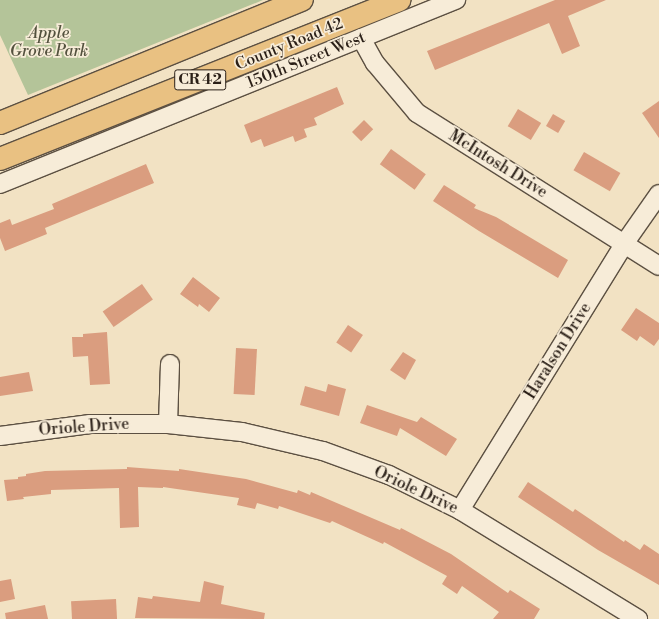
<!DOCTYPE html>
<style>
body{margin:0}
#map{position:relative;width:659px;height:619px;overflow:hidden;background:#f2e2c3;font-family:"Libre Bodoni",serif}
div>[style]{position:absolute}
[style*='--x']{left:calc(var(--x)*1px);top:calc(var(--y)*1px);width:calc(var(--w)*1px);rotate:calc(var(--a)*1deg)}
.green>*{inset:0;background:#b4c499}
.building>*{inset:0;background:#da9d7f;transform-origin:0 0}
.roads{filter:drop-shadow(1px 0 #5c5042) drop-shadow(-1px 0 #5c5042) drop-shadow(0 1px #5c5042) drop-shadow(0 -1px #5c5042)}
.street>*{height:18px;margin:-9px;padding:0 9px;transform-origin:9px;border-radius:9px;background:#f7ecd8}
.highway>*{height:22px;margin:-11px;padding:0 11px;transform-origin:11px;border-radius:11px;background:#e9c182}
span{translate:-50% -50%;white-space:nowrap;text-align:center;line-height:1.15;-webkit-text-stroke:3.5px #f7ecd8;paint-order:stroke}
.shield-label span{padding:1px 3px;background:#f7ecd8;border:1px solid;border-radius:3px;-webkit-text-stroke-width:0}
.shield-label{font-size:15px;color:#2a1f17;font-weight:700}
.park-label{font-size:16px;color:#53513e;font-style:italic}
.street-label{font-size:16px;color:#2a1f17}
</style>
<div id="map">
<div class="green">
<div style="clip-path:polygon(0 0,263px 0,28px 95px,0 35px)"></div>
</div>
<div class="building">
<div style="clip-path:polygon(555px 0,606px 0,568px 16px,580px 46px,562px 54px,549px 23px,435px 70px,427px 51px)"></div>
<div style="clip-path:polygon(337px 87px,344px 104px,314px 118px,317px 125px,304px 129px,307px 137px,295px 142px,293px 136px,264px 147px,261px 139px,251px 143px,244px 125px)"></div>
<div style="clip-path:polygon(659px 101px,659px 138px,642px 113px)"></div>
<div style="left:518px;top:109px;width:27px;height:20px;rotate:31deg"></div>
<div style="left:553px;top:114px;width:14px;height:14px;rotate:30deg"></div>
<div style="left:364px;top:120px;width:13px;height:17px;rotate:45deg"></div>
<div style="left:391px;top:149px;width:43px;height:19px;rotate:36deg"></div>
<div style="left:584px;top:152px;width:42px;height:21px;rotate:30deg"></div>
<div style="clip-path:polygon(146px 164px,154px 183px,45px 228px,47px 234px,5px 251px,0 238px,0 223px,10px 219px,12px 225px,54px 209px,52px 204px)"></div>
<div style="clip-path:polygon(444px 185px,476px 205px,474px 208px,496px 217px,568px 260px,558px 278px,479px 231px,433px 201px)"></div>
<div style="clip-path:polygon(193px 277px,220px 298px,209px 312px,199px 304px,198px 307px,180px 294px)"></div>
<div style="left:142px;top:284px;width:19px;height:48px;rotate:55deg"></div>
<div style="clip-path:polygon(636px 308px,659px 323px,659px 339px,654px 346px,640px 336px,637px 341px,621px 330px)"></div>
<div style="left:348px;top:325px;width:18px;height:21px;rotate:34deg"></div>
<div style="clip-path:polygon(107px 332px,110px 384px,90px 385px,88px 356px,73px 357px,72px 337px,83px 337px,83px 334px)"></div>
<div style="left:236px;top:348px;width:21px;height:46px;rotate:3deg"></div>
<div style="clip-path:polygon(403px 352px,416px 360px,405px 380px,390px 370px)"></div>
<div style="clip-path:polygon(29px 372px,33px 391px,0 396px,0 377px)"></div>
<div style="clip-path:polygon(328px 384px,346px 389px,339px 416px,300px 405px,305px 386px,326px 392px)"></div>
<div style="clip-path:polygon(367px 405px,417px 422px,421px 417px,457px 439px,446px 456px,400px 428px,397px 436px,360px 423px)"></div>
<div style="clip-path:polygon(127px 467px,179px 471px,179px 469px,246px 479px,297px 493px,298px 490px,310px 495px,311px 492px,400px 530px,401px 528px,451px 554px,508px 593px,510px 590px,540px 609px,534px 619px,493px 619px,499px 612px,462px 586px,457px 594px,442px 584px,447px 576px,384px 542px,383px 544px,332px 521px,330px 523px,279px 506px,278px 509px,257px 503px,255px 509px,237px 505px,239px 498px,163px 487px,163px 488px,138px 487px,139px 527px,120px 528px,119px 488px,51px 490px,51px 494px,23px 497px,24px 499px,7px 501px,4px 480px,18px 479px,18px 477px,26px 476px,26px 474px,45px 471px,127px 469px)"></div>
<div style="clip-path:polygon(528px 482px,573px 512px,575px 509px,624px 542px,625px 540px,640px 550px,644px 544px,659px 554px,659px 585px,598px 550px,518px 497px)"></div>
<div style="clip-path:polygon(11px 579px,15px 599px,0 602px,0 581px)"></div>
<div style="clip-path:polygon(204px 581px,224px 586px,221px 604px,265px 613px,264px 619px,135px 618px,138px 597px,152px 599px,153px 596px,200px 602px)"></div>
<div style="left:116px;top:599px;width:20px;height:45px;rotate:87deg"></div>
<div style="clip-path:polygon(45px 605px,48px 619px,6px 619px,5px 613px)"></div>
</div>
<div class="roads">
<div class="street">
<div style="--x:361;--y:38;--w:29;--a:61"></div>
<div style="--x:375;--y:63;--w:65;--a:50"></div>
<div style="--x:417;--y:113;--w:286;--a:32.3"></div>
<div style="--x:0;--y:184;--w:492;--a:-22"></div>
<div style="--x:168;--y:424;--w:60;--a:-88.1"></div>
<div style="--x:0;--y:436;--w:91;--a:-7.6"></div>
<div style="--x:90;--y:424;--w:78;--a:0"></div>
<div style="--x:168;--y:424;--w:74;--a:6.2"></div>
<div style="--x:242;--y:432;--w:83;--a:13.2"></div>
<div style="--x:323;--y:451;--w:70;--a:20"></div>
<div style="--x:389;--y:475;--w:79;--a:26.2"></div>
<div style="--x:460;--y:510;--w:209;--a:31.5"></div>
<div style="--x:460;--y:510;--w:312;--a:-58.3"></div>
<div style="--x:624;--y:244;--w:61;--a:-55"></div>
</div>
<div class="highway">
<div style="--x:0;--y:123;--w:326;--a:-22.2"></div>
<div style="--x:0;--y:159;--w:430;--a:-21.7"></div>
</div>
</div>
<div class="shield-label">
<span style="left:200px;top:80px">CR 42</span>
</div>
<div class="park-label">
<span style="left:49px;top:42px">Apple<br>Grove Park</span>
</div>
<div class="street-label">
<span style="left:289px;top:44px;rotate:-22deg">County Road 42</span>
<span style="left:306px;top:60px;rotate:-22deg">150th Street West</span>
<span style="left:498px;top:164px;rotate:32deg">McIntosh Drive</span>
<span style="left:558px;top:351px;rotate:-58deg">Haralson Drive</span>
<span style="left:84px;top:427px;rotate:-4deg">Oriole Drive</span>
<span style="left:416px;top:490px;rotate:25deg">Oriole Drive</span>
</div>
</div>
